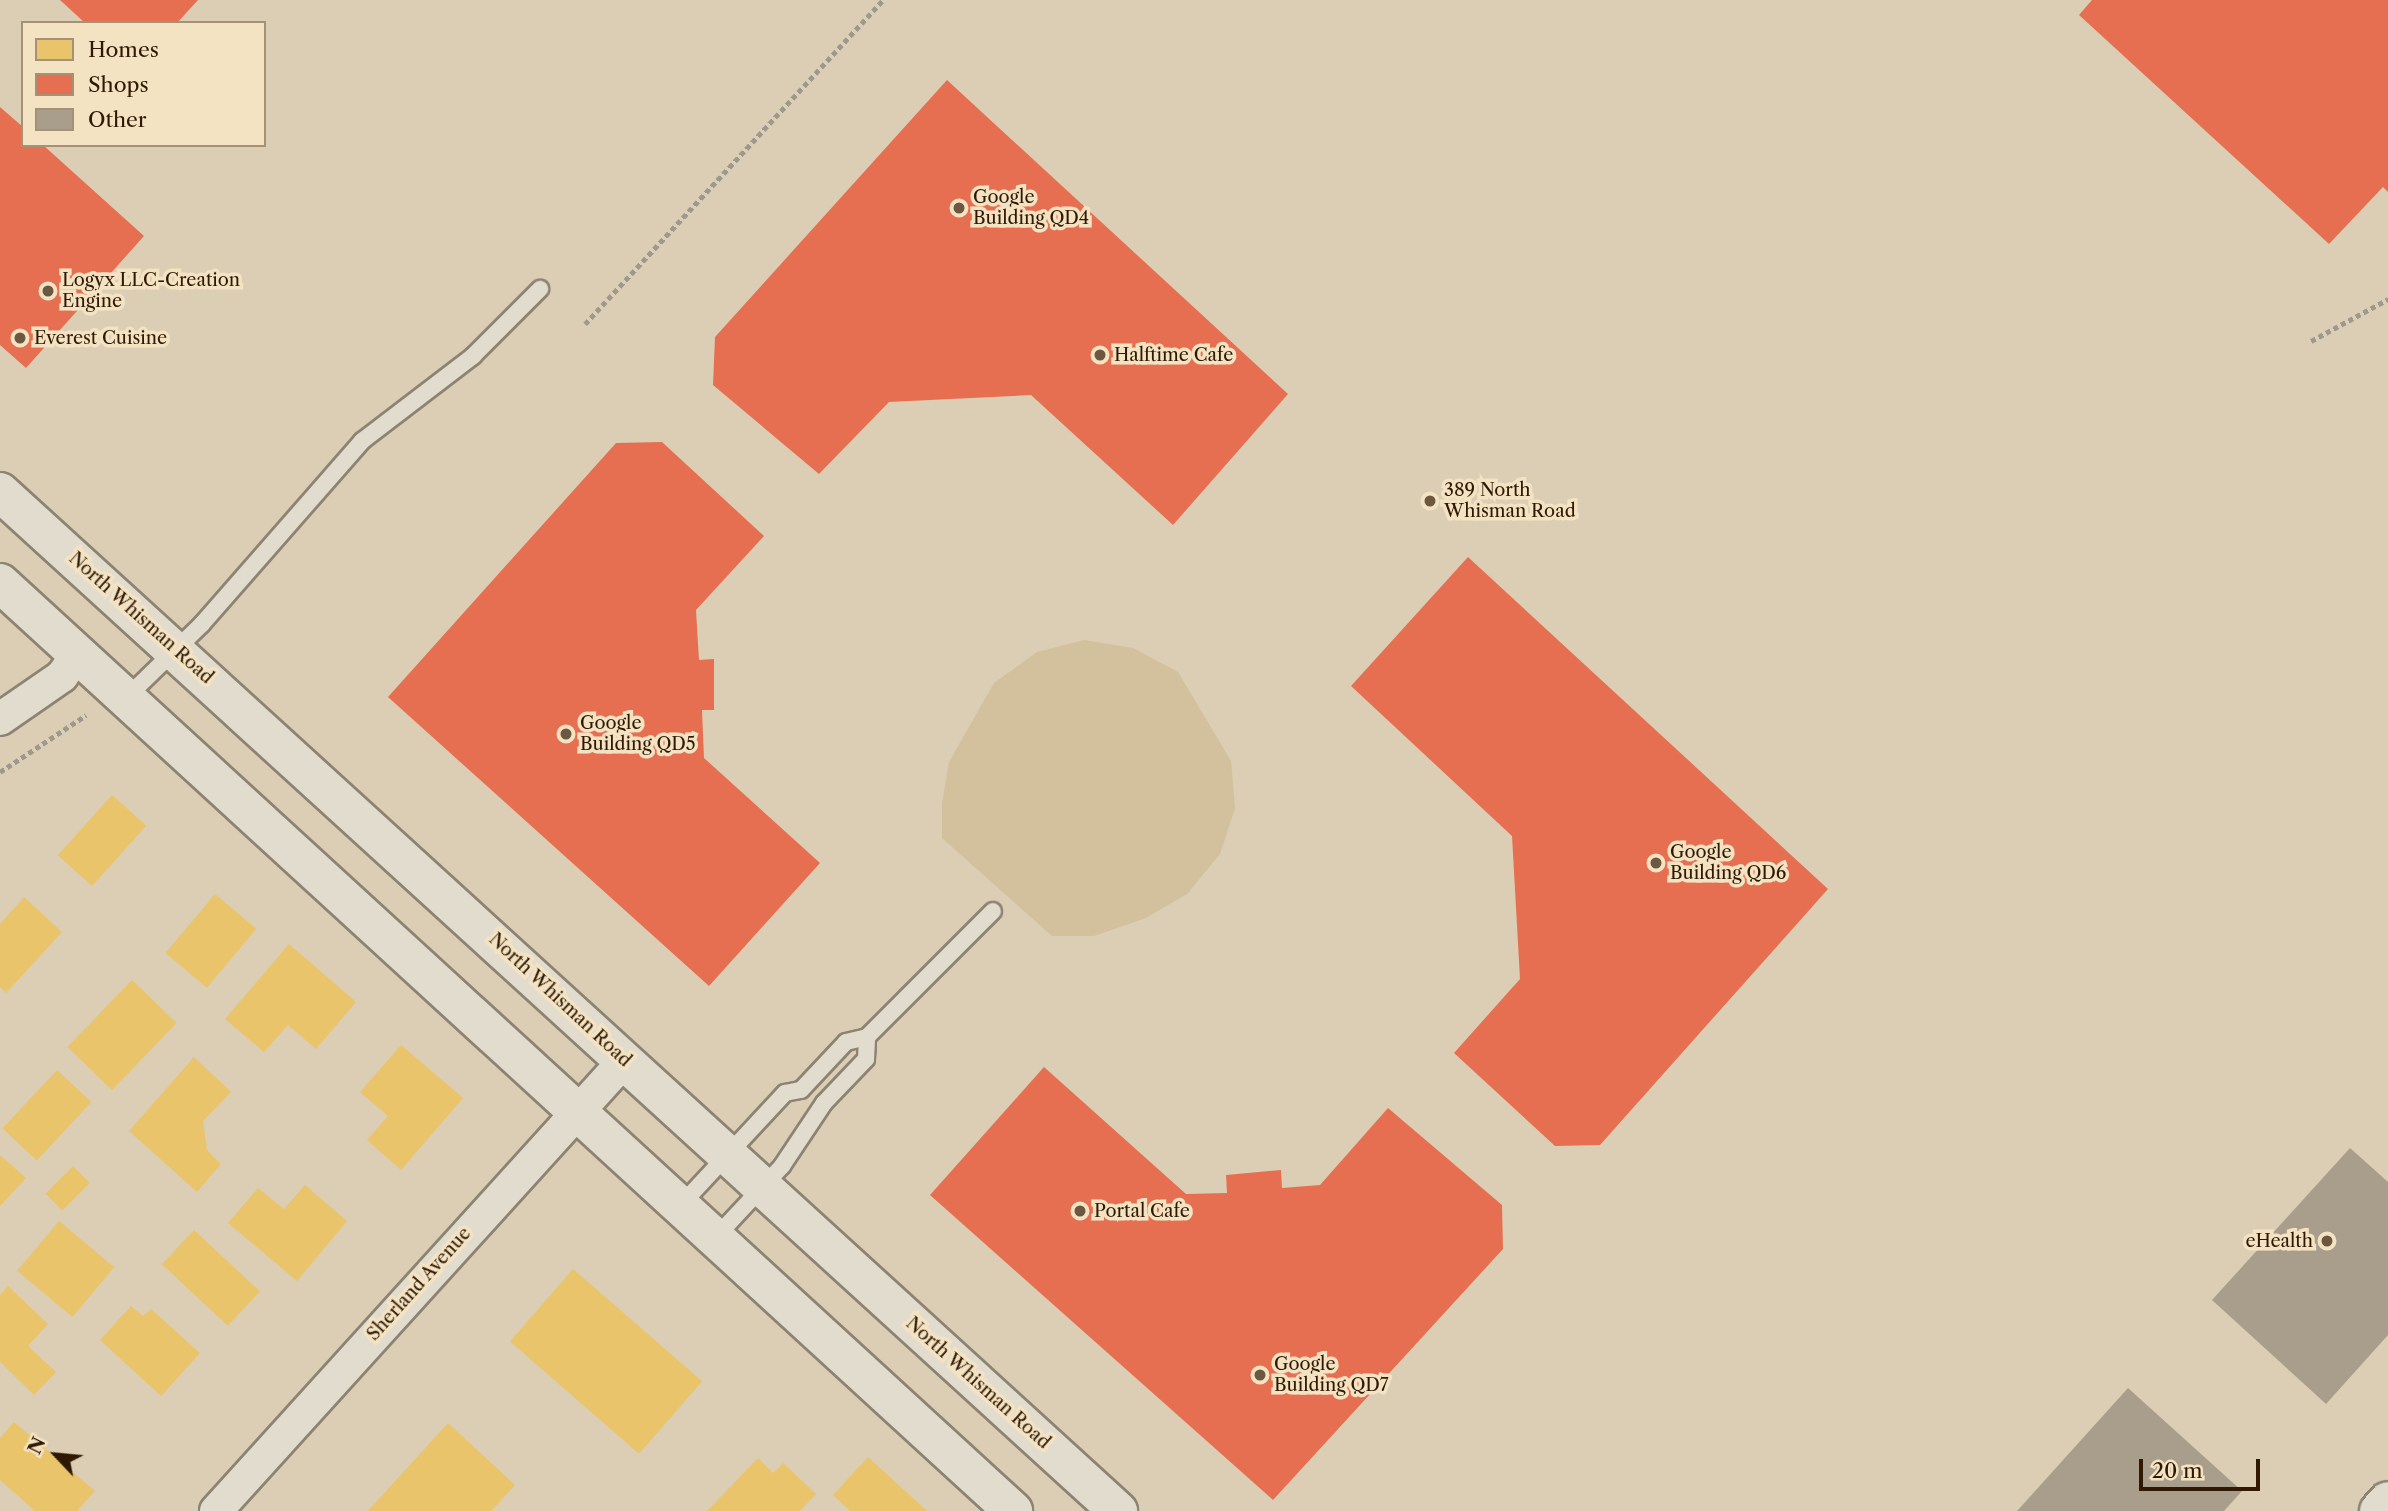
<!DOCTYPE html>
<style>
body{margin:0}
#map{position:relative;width:2388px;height:1511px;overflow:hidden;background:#dbceb4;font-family:"Libre Caslon Text",serif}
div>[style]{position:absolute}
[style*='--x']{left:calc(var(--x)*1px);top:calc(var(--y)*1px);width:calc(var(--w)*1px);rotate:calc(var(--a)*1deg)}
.green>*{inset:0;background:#d3c09c}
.homes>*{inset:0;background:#e9c46a;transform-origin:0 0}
.shops>*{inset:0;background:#e76f51}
.building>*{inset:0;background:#a89e8b}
.path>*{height:4.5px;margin-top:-2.25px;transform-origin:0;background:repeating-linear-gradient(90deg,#a0988c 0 5px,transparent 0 8.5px)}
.roads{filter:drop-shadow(2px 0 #8d8372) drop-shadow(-2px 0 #8d8372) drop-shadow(0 2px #8d8372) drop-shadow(0 -2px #8d8372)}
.lane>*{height:16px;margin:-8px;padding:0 8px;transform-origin:8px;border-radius:8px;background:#e2dcce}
.street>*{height:32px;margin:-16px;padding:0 16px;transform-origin:16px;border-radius:16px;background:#e2dcce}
.secondary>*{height:38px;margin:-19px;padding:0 19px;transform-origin:19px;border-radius:19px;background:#e2dcce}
.dots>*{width:19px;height:19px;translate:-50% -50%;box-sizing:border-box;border:4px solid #f3e3c3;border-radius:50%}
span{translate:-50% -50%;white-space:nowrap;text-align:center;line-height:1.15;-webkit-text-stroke:7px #f3e3c3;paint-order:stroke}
.poi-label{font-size:18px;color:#301903}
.left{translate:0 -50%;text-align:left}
.right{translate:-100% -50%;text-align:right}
.street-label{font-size:18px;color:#301903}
.legend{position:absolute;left:21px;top:21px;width:245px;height:126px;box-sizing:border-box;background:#f3e3c3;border:2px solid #a59276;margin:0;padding:9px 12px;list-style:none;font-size:21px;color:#301903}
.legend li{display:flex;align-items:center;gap:14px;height:35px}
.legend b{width:35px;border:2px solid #a59276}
.north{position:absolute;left:21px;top:1420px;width:70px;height:70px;-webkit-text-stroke:5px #f3e3c3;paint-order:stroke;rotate:296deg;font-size:19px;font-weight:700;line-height:28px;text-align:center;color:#301903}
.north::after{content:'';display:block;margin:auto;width:24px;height:32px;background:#301903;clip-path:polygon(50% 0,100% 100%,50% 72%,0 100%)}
.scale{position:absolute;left:2139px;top:1459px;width:121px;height:32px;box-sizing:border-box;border:4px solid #301903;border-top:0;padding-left:9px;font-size:21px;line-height:24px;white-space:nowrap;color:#301903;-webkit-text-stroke:5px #f3e3c3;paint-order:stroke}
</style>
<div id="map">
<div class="green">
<div style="clip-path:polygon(1084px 640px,1133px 648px,1178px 672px,1231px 761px,1235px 808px,1220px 854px,1187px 894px,1146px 918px,1094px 936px,1052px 936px,942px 838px,942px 804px,949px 762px,994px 683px,1037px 652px)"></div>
</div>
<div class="homes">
<div style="left:112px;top:795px;width:46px;height:81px;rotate:42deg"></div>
<div style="left:215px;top:894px;width:54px;height:77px;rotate:40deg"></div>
<div style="clip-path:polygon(24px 897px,62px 932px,6px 993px,0 987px,0 924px)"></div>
<div style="clip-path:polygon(289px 944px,356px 1002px,316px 1049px,288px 1025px,264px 1052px,225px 1019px)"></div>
<div style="left:132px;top:980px;width:62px;height:93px;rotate:44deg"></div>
<div style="clip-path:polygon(401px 1045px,463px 1098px,401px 1170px,367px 1140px,388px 1116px,360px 1092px)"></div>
<div style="clip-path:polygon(194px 1057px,231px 1092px,203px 1121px,207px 1150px,221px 1164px,197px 1192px,129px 1131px)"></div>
<div style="left:57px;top:1070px;width:47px;height:80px;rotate:43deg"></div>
<div style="clip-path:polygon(0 1155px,26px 1178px,0 1206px)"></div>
<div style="left:73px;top:1166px;width:24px;height:39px;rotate:45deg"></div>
<div style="clip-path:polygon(305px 1185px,347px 1221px,297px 1281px,228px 1223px,258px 1188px,284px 1209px)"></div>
<div style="left:59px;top:1221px;width:72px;height:65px;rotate:40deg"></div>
<div style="left:194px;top:1230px;width:90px;height:47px;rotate:43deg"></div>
<div style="left:573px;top:1269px;width:171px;height:96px;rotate:41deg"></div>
<div style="clip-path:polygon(8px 1286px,48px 1324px,28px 1346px,56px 1372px,34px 1395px,0 1362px,0 1295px)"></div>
<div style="clip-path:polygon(131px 1306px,143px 1316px,151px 1309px,200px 1353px,161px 1396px,100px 1340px)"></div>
<div style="clip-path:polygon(14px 1422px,95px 1491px,77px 1511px,35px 1511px,0 1480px,0 1438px)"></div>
<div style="clip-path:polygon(448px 1423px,515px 1485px,491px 1511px,368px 1511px)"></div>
<div style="clip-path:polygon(868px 1457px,927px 1511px,850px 1511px,833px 1495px)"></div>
<div style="clip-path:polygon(758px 1458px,773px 1473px,783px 1463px,816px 1494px,800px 1511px,707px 1511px)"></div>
</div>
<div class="shops">
<div style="clip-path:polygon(60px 0,198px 0,177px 23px,85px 23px)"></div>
<div style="clip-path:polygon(2092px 0,2388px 0,2388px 192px,2383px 187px,2329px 244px,2079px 15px)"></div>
<div style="clip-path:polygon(947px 80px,1288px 394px,1173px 525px,1031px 395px,889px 402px,819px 474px,713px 385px,715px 337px)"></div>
<div style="clip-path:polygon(0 107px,23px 127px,23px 145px,43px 145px,144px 236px,26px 368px,0 345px)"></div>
<div style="clip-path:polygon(662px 442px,764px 536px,696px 610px,699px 660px,714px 659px,714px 710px,702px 710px,704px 758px,820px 863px,709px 986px,388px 697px,616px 443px)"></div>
<div style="clip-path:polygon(1468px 557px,1828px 889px,1600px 1145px,1555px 1146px,1454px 1053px,1520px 979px,1512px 836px,1351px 686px)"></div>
<div style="clip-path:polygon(1044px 1067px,1186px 1194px,1227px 1193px,1226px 1175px,1281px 1170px,1282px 1188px,1320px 1185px,1388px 1108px,1502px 1205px,1503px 1249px,1273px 1500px,930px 1195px)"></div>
</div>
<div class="building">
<div style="clip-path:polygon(2350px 1148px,2388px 1182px,2388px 1335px,2326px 1404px,2212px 1300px)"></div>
<div style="clip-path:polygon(2128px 1388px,2242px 1491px,2224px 1511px,2017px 1511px)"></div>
</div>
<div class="path">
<div style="--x:585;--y:324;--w:440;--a:-47.4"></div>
<div style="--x:2311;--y:341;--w:88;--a:-28.6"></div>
<div style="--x:0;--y:772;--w:103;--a:-33.5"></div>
</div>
<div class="roads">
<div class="lane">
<div style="--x:125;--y:699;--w:107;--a:-44.2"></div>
<div style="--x:202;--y:624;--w:243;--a:-48.8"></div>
<div style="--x:362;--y:441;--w:140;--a:-37.4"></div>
<div style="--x:473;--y:356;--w:95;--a:-45"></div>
<div style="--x:679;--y:1207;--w:156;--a:-47.1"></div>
<div style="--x:785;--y:1093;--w:16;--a:-11"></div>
<div style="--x:801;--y:1090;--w:66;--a:-46.8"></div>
<div style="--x:846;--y:1042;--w:22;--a:-13"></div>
<div style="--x:867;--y:1037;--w:178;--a:-45"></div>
<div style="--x:714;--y:1239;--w:100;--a:-47"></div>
<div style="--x:782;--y:1166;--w:76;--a:-56.3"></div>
<div style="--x:824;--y:1103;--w:61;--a:-46.3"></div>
<div style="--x:866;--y:1059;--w:22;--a:-87"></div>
</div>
<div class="street">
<div style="--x:0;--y:719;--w:75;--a:-34.7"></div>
<div style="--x:62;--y:676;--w:26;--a:-54"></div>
<div style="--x:216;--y:1511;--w:609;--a:-47.8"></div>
</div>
<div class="secondary">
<div style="--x:0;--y:492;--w:1513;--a:42.35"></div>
<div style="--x:0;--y:583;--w:1374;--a:42.49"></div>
<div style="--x:2379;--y:1511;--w:13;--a:-48"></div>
</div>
</div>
<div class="dots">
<div style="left:959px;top:208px;background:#6c5841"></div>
<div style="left:48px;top:291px;background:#6c5841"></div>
<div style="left:20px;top:338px;background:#6c5841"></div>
<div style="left:1100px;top:355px;background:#6c5841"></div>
<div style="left:1430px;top:501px;background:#6c5841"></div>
<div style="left:566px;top:734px;background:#6c5841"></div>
<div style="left:1656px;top:863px;background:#6c5841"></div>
<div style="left:1080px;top:1211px;background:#6c5841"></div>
<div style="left:2327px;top:1241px;background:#6c5841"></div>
<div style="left:1260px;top:1375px;background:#6c5841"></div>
</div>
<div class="poi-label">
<span class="left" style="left:973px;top:208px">Google<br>Building QD4</span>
<span class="left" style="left:62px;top:291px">Logyx LLC-Creation<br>Engine</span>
<span class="left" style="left:34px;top:338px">Everest Cuisine</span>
<span class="left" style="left:1114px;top:355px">Halftime Cafe</span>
<span class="left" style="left:1444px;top:501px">389 North<br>Whisman Road</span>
<span class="left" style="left:580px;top:734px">Google<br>Building QD5</span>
<span class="left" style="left:1670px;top:863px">Google<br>Building QD6</span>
<span class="left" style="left:1094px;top:1211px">Portal Cafe</span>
<span class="right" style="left:2313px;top:1241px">eHealth</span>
<span class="left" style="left:1274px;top:1375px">Google<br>Building QD7</span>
</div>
<div class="street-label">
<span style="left:141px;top:618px;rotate:42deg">North Whisman Road</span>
<span style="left:560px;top:1000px;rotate:43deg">North Whisman Road</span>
<span style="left:419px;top:1284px;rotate:-48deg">Sherland Avenue</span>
<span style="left:978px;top:1383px;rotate:42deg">North Whisman Road</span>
</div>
<ul class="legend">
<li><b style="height:19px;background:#e9c46a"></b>Homes</li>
<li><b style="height:19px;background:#e76f51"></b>Shops</li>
<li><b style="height:19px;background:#a89e8b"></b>Other</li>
</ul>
<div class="north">N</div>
<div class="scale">20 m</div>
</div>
